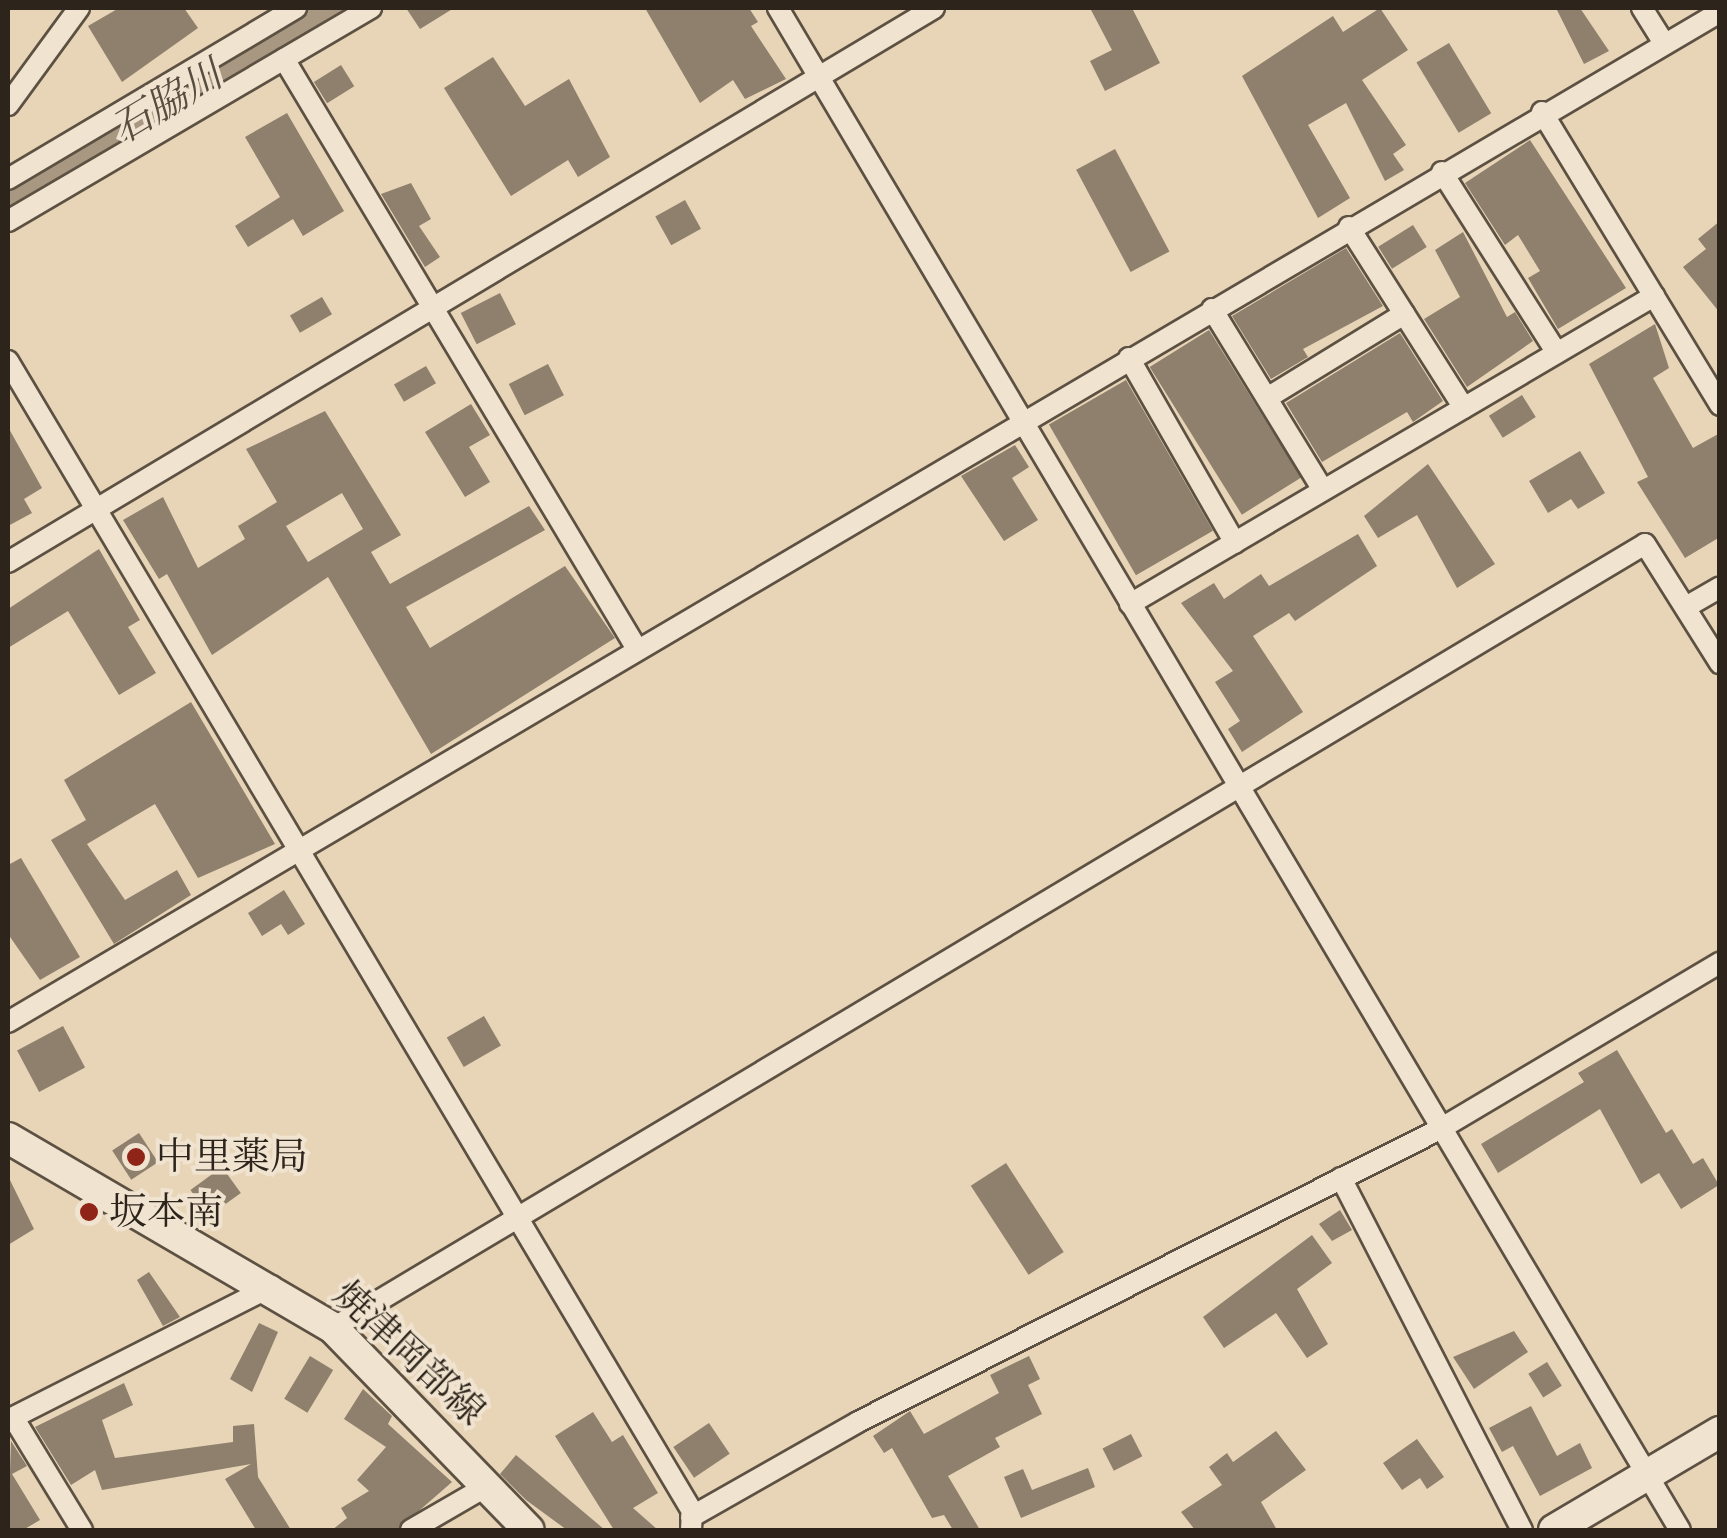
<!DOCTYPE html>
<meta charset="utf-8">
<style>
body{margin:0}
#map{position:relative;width:1727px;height:1538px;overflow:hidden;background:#e8d4b7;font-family:"IM FELL French Canon","Noto Serif JP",serif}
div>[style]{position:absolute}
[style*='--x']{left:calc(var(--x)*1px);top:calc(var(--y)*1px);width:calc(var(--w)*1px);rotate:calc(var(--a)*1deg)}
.river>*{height:42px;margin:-21px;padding:0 21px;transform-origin:21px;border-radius:21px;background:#a89882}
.building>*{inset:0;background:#8e806c;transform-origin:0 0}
.roads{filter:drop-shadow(2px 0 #5c5142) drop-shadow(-2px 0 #5c5142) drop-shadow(0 2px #5c5142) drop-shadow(0 -2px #5c5142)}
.street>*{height:20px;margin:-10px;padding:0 10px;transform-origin:10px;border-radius:10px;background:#f0e3d0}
.secondary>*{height:30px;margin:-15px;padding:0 15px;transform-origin:15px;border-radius:15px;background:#f0e3d0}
.dots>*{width:28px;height:28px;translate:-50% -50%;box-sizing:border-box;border:5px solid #f0e3d0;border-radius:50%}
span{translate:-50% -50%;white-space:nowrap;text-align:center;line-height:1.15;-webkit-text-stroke:8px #f0e3d0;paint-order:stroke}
.poi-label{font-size:38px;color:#2d251b}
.left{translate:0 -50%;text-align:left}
.street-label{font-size:38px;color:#2d251b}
.water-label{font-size:40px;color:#584d3f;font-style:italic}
.frame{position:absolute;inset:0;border:10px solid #2d251b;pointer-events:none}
</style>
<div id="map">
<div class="river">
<div style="--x:8;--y:197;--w:370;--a:-30.7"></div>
</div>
<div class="building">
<div style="clip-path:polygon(119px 8px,184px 8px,198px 28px,122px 82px,88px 26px)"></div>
<div style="clip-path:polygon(406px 8px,454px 8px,420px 29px)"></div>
<div style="clip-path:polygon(645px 8px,749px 8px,758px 22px,751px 26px,786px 79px,745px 99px,733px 80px,700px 103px)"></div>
<div style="clip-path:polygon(1090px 8px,1132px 8px,1160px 63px,1105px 91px,1090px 61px,1112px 50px)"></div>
<div style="clip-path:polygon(1380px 8px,1408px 50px,1362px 80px,1406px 145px,1393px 154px,1404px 170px,1385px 181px,1346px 103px,1308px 125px,1350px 198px,1318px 218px,1242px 76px,1333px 16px,1343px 32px)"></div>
<div style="clip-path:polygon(1556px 8px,1580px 8px,1609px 51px,1584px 64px)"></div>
<div style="left:1449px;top:43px;width:82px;height:38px;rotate:59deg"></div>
<div style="clip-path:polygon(493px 57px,525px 106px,569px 79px,610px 157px,578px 177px,568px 160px,511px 196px,444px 88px)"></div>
<div style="left:341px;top:65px;width:25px;height:32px;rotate:58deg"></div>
<div style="clip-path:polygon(287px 113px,344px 211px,303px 236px,293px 219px,248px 247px,235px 226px,280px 197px,245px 137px)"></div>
<div style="clip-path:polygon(1530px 140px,1626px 288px,1558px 329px,1528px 278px,1540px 271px,1518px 235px,1505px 245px,1465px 183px)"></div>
<div style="left:1115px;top:149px;width:116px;height:44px;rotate:62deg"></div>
<div style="clip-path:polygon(411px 183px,431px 219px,419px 226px,440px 257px,425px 267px,381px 194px)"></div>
<div style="left:685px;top:200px;width:33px;height:34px;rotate:61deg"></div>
<div style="clip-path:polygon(1720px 221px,1720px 313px,1683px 267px,1706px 249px,1698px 239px)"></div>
<div style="left:1413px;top:225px;width:26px;height:41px;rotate:58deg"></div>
<div style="clip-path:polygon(1463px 232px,1507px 317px,1515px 312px,1533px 341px,1467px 387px,1424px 319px,1460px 297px,1435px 250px)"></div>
<div style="clip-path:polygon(1346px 248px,1383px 306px,1303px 349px,1308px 357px,1271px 379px,1232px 316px)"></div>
<div style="left:500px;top:293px;width:35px;height:44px;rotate:63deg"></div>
<div style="left:322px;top:297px;width:20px;height:37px;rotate:60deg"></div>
<div style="clip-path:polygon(1655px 324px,1669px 368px,1653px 378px,1693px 448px,1720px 433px,1720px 537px,1685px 558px,1637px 482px,1648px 477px,1589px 364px)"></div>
<div style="left:1209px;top:330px;width:174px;height:70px;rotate:58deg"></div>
<div style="clip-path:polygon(1400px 333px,1443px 401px,1413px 422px,1407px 412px,1322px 462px,1286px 403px)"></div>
<div style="left:548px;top:364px;width:35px;height:44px;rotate:63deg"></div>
<div style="left:426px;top:366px;width:20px;height:37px;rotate:60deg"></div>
<div style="left:1126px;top:380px;width:174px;height:89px;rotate:60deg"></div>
<div style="left:1522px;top:395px;width:26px;height:39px;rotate:58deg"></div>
<div style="clip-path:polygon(471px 404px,490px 435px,469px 447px,490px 482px,465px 497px,425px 432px)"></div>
<div style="clip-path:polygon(evenodd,325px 411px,401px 535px,371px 552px,390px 584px,529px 506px,545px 530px,406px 607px,430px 648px,565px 566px,615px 638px,431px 754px,328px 577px,212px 655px,167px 574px,159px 579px,123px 520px,163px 497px,198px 568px,245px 539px,238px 526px,277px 502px,246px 449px,325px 411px,342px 493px,363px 529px,308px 562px,286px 526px,342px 493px)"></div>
<div style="clip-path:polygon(8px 427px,42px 488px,24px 499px,32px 513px,8px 526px)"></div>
<div style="clip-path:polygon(1015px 445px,1029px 467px,1012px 478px,1038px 520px,1004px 541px,961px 476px)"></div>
<div style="clip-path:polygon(1580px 451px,1605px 493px,1578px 509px,1571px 499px,1548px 513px,1529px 481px)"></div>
<div style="clip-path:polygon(1428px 464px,1495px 564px,1457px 588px,1417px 515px,1378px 538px,1364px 516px)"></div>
<div style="clip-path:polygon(1358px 534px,1377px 566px,1295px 621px,1289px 613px,1253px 636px,1303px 712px,1242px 752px,1228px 729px,1240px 721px,1215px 682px,1233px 671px,1181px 603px,1214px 583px,1224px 599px,1261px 574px,1269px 586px)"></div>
<div style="clip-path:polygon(99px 549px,140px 620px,128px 627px,156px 673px,119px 695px,68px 611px,8px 648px,8px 609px)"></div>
<div style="clip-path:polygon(191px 702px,275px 844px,198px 878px,155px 804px,87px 844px,125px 900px,177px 870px,191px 895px,114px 944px,51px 840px,86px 820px,64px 780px)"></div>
<div style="clip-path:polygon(21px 858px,80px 957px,40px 980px,8px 934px,8px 865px)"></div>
<div style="clip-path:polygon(284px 890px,305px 924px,288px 935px,281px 924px,262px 936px,248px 913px)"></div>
<div style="left:484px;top:1016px;width:34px;height:43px;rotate:60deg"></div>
<div style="left:63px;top:1026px;width:47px;height:52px;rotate:62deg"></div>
<div style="clip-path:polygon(1617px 1050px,1666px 1133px,1672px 1129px,1693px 1164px,1703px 1158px,1719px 1185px,1681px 1209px,1659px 1173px,1641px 1184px,1600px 1109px,1498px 1173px,1481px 1144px,1584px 1082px,1578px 1073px)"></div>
<div style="left:139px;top:1133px;width:35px;height:32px;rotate:57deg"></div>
<div style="left:1006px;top:1163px;width:106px;height:42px;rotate:57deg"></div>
<div style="left:222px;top:1167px;width:32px;height:39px;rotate:54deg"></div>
<div style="clip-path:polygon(8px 1176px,34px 1229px,8px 1245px)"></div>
<div style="clip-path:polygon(1340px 1210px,1352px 1230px,1332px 1241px,1319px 1224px)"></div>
<div style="clip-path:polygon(1312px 1235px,1332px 1263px,1297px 1289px,1328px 1344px,1307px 1358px,1276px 1313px,1224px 1348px,1203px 1317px)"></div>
<div style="clip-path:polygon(149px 1272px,180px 1317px,163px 1326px,137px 1280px)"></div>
<div style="clip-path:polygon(259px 1323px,278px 1332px,252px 1392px,230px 1379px)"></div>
<div style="clip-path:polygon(1514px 1331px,1528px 1352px,1474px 1389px,1453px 1357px)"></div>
<div style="left:310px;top:1356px;width:27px;height:50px;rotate:31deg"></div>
<div style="clip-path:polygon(1029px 1356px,1040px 1379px,1028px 1385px,1042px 1414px,995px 1438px,1000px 1447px,948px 1476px,980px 1530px,953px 1530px,944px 1515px,932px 1518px,892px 1448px,884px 1453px,873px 1436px,910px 1411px,924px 1434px,999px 1393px,990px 1375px)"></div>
<div style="left:1547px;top:1362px;width:28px;height:22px;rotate:58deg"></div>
<div style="clip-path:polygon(124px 1383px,133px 1405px,102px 1420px,115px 1458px,233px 1442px,233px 1426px,254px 1424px,258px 1477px,291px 1530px,256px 1530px,225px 1479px,251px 1464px,102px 1490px,95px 1470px,71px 1485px,35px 1427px)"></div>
<div style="clip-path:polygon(363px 1389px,392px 1416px,388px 1424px,452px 1482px,397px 1530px,332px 1530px,347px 1518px,341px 1508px,369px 1491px,357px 1480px,386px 1447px,344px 1419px)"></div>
<div style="clip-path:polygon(1531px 1406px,1557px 1456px,1580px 1443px,1592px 1468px,1540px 1496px,1513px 1446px,1502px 1452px,1489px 1428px)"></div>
<div style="clip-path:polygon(593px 1412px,612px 1442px,623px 1435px,658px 1493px,633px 1508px,658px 1530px,614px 1530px,555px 1436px)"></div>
<div style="left:709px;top:1423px;width:37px;height:43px;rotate:56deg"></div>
<div style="clip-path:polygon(1276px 1431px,1306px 1470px,1261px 1502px,1277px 1530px,1195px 1530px,1181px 1512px,1222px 1485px,1209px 1467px,1227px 1453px,1233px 1462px)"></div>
<div style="left:1131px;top:1434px;width:25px;height:32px;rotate:63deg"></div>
<div style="clip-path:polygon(1417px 1439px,1444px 1477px,1427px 1489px,1420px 1478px,1402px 1490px,1383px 1463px)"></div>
<div style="clip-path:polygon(11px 1441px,27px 1466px,12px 1474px,40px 1520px,23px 1530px,8px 1530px)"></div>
<div style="clip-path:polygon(516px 1455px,605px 1530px,567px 1530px,526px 1500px,500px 1474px)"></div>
<div style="clip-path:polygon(1088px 1468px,1095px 1487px,1021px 1518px,1004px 1477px,1023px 1469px,1032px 1490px)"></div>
</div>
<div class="roads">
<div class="street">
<div style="--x:778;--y:8;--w:1769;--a:59.35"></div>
<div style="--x:1642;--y:8;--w:40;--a:58"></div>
<div style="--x:284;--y:59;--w:688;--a:59.11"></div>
<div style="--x:8;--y:105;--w:120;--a:-53.8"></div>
<div style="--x:1542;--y:112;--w:343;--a:58.7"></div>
<div style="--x:1442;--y:172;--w:214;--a:57.6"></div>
<div style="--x:8;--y:179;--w:335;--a:-30.7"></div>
<div style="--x:8;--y:221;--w:421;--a:-30.4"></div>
<div style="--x:1349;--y:227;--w:214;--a:57.6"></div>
<div style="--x:1212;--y:309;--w:212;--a:58.5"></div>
<div style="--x:1129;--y:358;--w:213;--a:60.2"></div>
<div style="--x:8;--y:361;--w:1338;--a:59.26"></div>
<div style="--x:692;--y:1511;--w:19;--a:93"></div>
<div style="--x:1267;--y:398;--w:161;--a:-31.5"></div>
<div style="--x:8;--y:562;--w:1079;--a:-30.89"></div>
<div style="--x:1130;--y:604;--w:608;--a:-30.45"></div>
<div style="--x:1686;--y:607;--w:39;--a:-30"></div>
<div style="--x:8;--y:1022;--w:1988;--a:-30.54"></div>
<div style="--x:1341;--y:1178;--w:396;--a:62.8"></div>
<div style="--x:333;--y:1328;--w:1528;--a:-30.86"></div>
<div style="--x:1645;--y:544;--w:141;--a:57.8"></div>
<div style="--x:8;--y:1420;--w:296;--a:-26.9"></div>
<div style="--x:16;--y:1422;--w:127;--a:58.6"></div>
<div style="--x:691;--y:1517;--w:192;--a:-29.6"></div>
<div style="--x:858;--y:1422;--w:652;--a:-26.72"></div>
<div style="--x:1440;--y:1129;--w:326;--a:-30.7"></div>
<div style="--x:411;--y:1530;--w:88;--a:-30.1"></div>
</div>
<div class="secondary">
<div style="--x:8;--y:1138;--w:376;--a:30.3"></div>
<div style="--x:333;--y:1328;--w:281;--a:45.9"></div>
<div style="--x:1554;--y:1530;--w:193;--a:-30.6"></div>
</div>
</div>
<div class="dots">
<div style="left:136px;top:1157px;background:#8f2418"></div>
<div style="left:89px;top:1212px;background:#8f2418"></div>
</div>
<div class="poi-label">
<span class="left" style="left:156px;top:1157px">中里薬局</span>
<span class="left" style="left:109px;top:1212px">坂本南</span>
</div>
<div class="street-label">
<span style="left:409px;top:1353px;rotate:43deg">焼津岡部線</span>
</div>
<div class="water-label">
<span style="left:167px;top:102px;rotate:-31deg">石脇川</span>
</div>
<div class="frame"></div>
</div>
